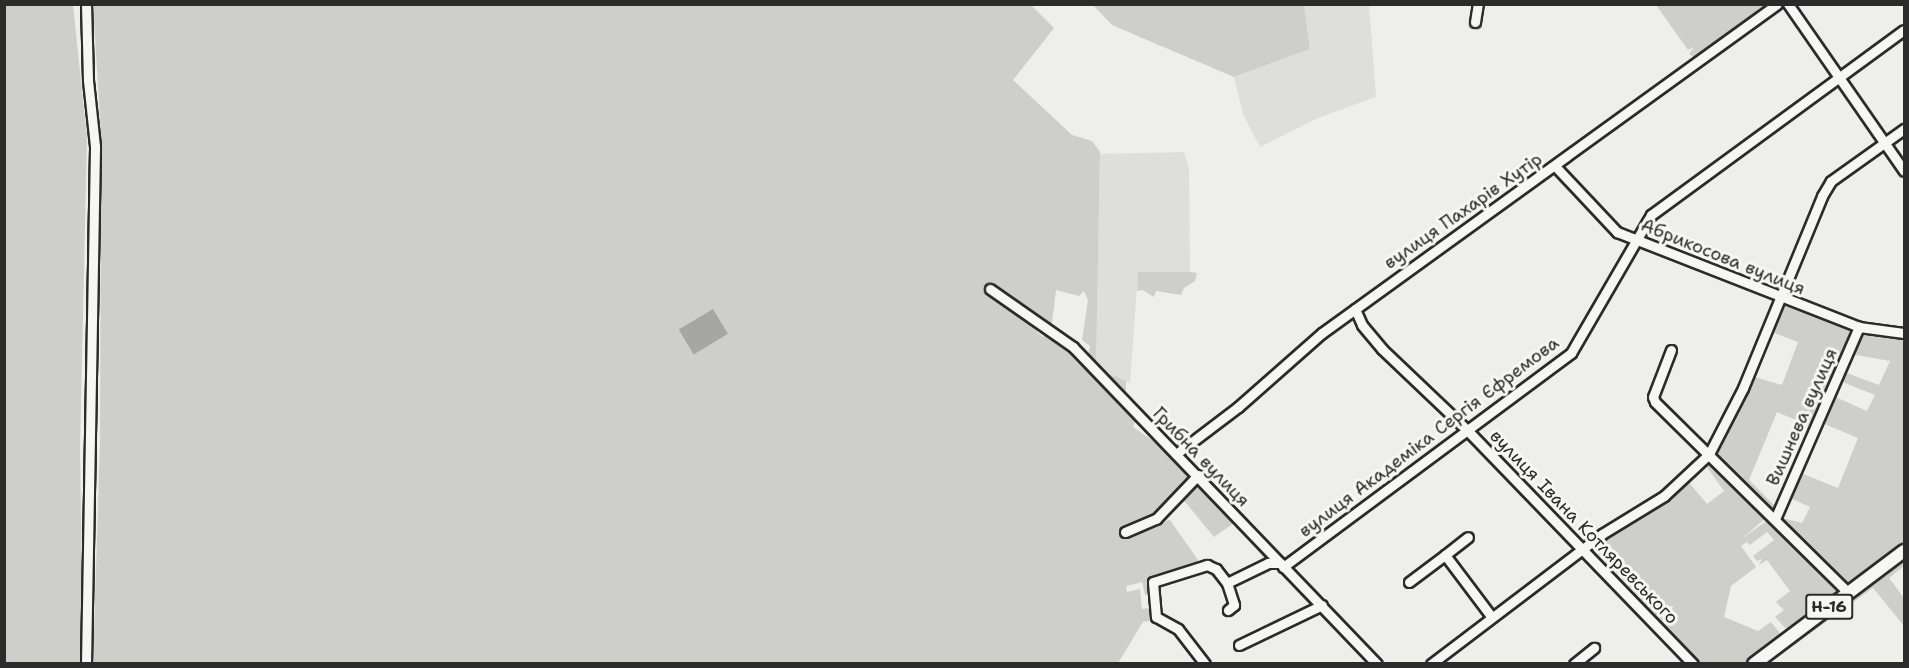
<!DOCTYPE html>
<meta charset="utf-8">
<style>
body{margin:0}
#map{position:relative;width:1909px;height:668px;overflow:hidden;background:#eeeeea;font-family:"Shantell Sans",sans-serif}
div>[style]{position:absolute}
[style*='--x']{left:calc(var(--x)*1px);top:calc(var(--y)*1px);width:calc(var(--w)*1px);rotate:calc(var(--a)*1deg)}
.built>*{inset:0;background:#dededb}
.green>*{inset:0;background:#cececa}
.water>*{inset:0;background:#a6a6a3;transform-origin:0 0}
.roads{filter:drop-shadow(2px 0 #2b2b2b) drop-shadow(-2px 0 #2b2b2b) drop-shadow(0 2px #2b2b2b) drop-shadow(0 -2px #2b2b2b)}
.minor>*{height:9px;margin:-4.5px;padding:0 4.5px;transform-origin:4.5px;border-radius:4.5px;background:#f6f6f2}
.major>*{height:12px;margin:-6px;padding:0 6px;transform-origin:6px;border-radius:6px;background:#f6f6f2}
span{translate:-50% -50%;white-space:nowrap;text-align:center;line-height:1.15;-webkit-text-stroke:6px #f6f6f2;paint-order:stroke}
.shield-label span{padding:2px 4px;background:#f6f6f2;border:2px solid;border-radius:4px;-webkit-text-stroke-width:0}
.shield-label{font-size:16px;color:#2b2b2b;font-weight:700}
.street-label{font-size:18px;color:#2b2b2b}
.frame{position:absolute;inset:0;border:6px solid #2b2b2b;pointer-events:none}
</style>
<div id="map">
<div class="built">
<div style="clip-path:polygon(1304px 5px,1369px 5px,1376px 97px,1318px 118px,1260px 147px,1243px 114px,1234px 77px,1310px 49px)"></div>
<div style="clip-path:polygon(1184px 152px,1189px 170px,1190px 272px,1138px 273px,1130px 383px,1096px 368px,1100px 154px)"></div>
</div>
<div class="green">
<div style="clip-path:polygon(4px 5px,73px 5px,87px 138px,80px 447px,83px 663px,5px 663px)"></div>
<div style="clip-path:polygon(evenodd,93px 5px,1031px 5px,1054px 28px,1013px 80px,1072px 135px,1092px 141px,1100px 152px,1096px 368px,1126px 381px,1126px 393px,1120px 397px,1137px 415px,1133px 427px,1156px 443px,1237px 523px,1269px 556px,1268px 563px,1234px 523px,1214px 537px,1181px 497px,1145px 526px,1170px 520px,1198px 560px,1197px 567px,1156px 581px,1153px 596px,1145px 595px,1142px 582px,1126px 586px,1127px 592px,1140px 589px,1142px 609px,1148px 608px,1158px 619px,1143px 622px,1118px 663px,93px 664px,100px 442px,101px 134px,93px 5px,1056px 290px,1079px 296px,1084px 291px,1088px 300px,1082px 340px,1090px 346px,1087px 363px,1052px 330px,1043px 337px,1024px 320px,1052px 323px,1056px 290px)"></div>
<div style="clip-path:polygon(1093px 5px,1304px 5px,1310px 49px,1234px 77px,1112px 25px)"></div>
<div style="clip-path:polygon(1656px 5px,1773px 5px,1696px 58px,1689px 54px,1694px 47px,1688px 50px)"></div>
<div style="clip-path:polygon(1138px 272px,1190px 272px,1197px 273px,1195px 281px,1184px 288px,1181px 295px,1156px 291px,1154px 297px,1143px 290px,1137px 291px)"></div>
<div style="clip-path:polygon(1789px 305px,1837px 321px,1852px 332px,1811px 434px,1806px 432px,1808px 425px,1777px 412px,1749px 480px,1774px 505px,1784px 483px,1787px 485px,1775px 515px,1714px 455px,1713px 450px,1751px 376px,1782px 385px,1798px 342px,1769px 331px,1780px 306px)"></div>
<div style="clip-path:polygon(1861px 332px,1904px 337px,1904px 544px,1848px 585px,1782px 518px,1802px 523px,1810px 507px,1790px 498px,1801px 473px,1838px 488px,1858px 438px,1822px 423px,1833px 396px,1867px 411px,1875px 395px,1840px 381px,1844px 372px,1879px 385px,1890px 361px,1851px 354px)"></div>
<div style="clip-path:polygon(1711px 461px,1767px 517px,1740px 540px,1769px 519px,1844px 591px,1789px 632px,1775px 617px,1784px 610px,1776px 602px,1790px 591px,1767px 560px,1759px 565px,1762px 559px,1757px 561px,1753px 556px,1774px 540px,1767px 532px,1750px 545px,1747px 542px,1741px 546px,1756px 567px,1731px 586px,1724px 617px,1758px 631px,1771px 622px,1783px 637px,1748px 663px,1701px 663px,1592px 547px,1686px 479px,1707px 504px,1724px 491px,1704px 463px)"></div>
<div style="clip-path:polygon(1904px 556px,1904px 566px,1889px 578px,1904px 598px,1904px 626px,1873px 588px,1794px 645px,1790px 643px)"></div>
</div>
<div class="water">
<div style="left:713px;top:309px;width:29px;height:40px;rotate:59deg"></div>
</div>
<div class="roads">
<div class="minor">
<div style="--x:1788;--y:4;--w:203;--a:55.2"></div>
<div style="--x:1475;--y:22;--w:18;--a:-81"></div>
<div style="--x:1555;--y:166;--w:91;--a:46.8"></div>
<div style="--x:1617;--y:232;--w:260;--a:21.4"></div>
<div style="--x:1859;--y:327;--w:45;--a:7.6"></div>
<div style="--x:990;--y:289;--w:101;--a:34.9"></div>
<div style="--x:1073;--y:347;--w:439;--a:46.2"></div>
<div style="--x:1355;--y:309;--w:17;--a:66"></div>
<div style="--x:1362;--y:325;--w:31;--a:50"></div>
<div style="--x:1382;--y:349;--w:119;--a:43.6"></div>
<div style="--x:1468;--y:431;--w:324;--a:46"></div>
<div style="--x:1671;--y:350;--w:50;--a:111"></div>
<div style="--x:1653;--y:397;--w:5;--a:68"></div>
<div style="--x:1655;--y:402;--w:272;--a:44.6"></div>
<div style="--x:1176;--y:454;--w:78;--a:-37.2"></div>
<div style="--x:1238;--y:407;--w:112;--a:-41.4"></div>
<div style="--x:1322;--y:333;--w:561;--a:-35.87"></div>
<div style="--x:1775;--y:519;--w:210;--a:-66.4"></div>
<div style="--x:1125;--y:532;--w:34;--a:-23"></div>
<div style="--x:1156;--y:519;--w:61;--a:-46.3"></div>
<div style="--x:1445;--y:555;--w:29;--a:-38"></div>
<div style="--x:1283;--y:567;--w:359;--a:-36.6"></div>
<div style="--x:1571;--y:353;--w:160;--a:-59.9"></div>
<div style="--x:1651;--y:215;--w:313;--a:-36.2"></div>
<div style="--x:1409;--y:582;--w:45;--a:-36.9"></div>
<div style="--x:1445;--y:555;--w:76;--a:53"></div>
<div style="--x:1227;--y:583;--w:23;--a:72"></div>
<div style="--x:1234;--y:605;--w:8;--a:140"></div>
<div style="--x:1239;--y:645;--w:92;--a:-25.7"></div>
<div style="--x:86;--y:664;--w:518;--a:-89"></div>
<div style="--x:95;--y:146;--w:66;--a:-96.1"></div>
<div style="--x:88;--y:80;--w:76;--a:-91.5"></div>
<div style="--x:1205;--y:664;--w:44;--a:-127.6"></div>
<div style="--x:1178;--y:629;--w:25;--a:-151"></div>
<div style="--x:1156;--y:617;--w:35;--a:-95"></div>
<div style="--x:1153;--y:582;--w:57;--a:-17.5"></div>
<div style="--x:1207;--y:565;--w:10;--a:24"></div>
<div style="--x:1216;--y:569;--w:18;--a:52"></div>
<div style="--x:1227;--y:583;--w:46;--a:-26"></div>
<div style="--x:1268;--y:563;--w:12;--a:0"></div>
<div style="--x:1431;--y:664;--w:215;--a:-37.2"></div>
<div style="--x:1602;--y:534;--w:73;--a:-31.5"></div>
<div style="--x:1664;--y:496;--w:62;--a:-43"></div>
<div style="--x:1709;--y:454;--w:74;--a:-62.7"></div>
<div style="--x:1743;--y:388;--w:208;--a:-67.6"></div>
<div style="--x:1822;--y:196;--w:17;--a:-59"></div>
<div style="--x:1831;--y:181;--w:90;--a:-35.5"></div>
<div style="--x:1574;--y:664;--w:26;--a:-39"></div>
</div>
<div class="major">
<div style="--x:1754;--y:664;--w:188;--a:-37"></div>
</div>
</div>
<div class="shield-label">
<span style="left:1829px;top:607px">Н-16</span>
</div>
<div class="street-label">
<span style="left:1463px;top:211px;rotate:-35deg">вулиця Пахарів Хутір</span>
<span style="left:1723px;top:257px;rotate:22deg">Абрикосова вулиця</span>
<span style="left:1802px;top:417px;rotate:-66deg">Вишнева вулиця</span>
<span style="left:1429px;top:437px;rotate:-37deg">вулиця Академіка Сергія Єфремова</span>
<span style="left:1201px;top:457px;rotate:46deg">Грибна вулиця</span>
<span style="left:1584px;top:527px;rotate:46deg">вулиця Івана Котляревського</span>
</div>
<div class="frame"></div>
</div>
